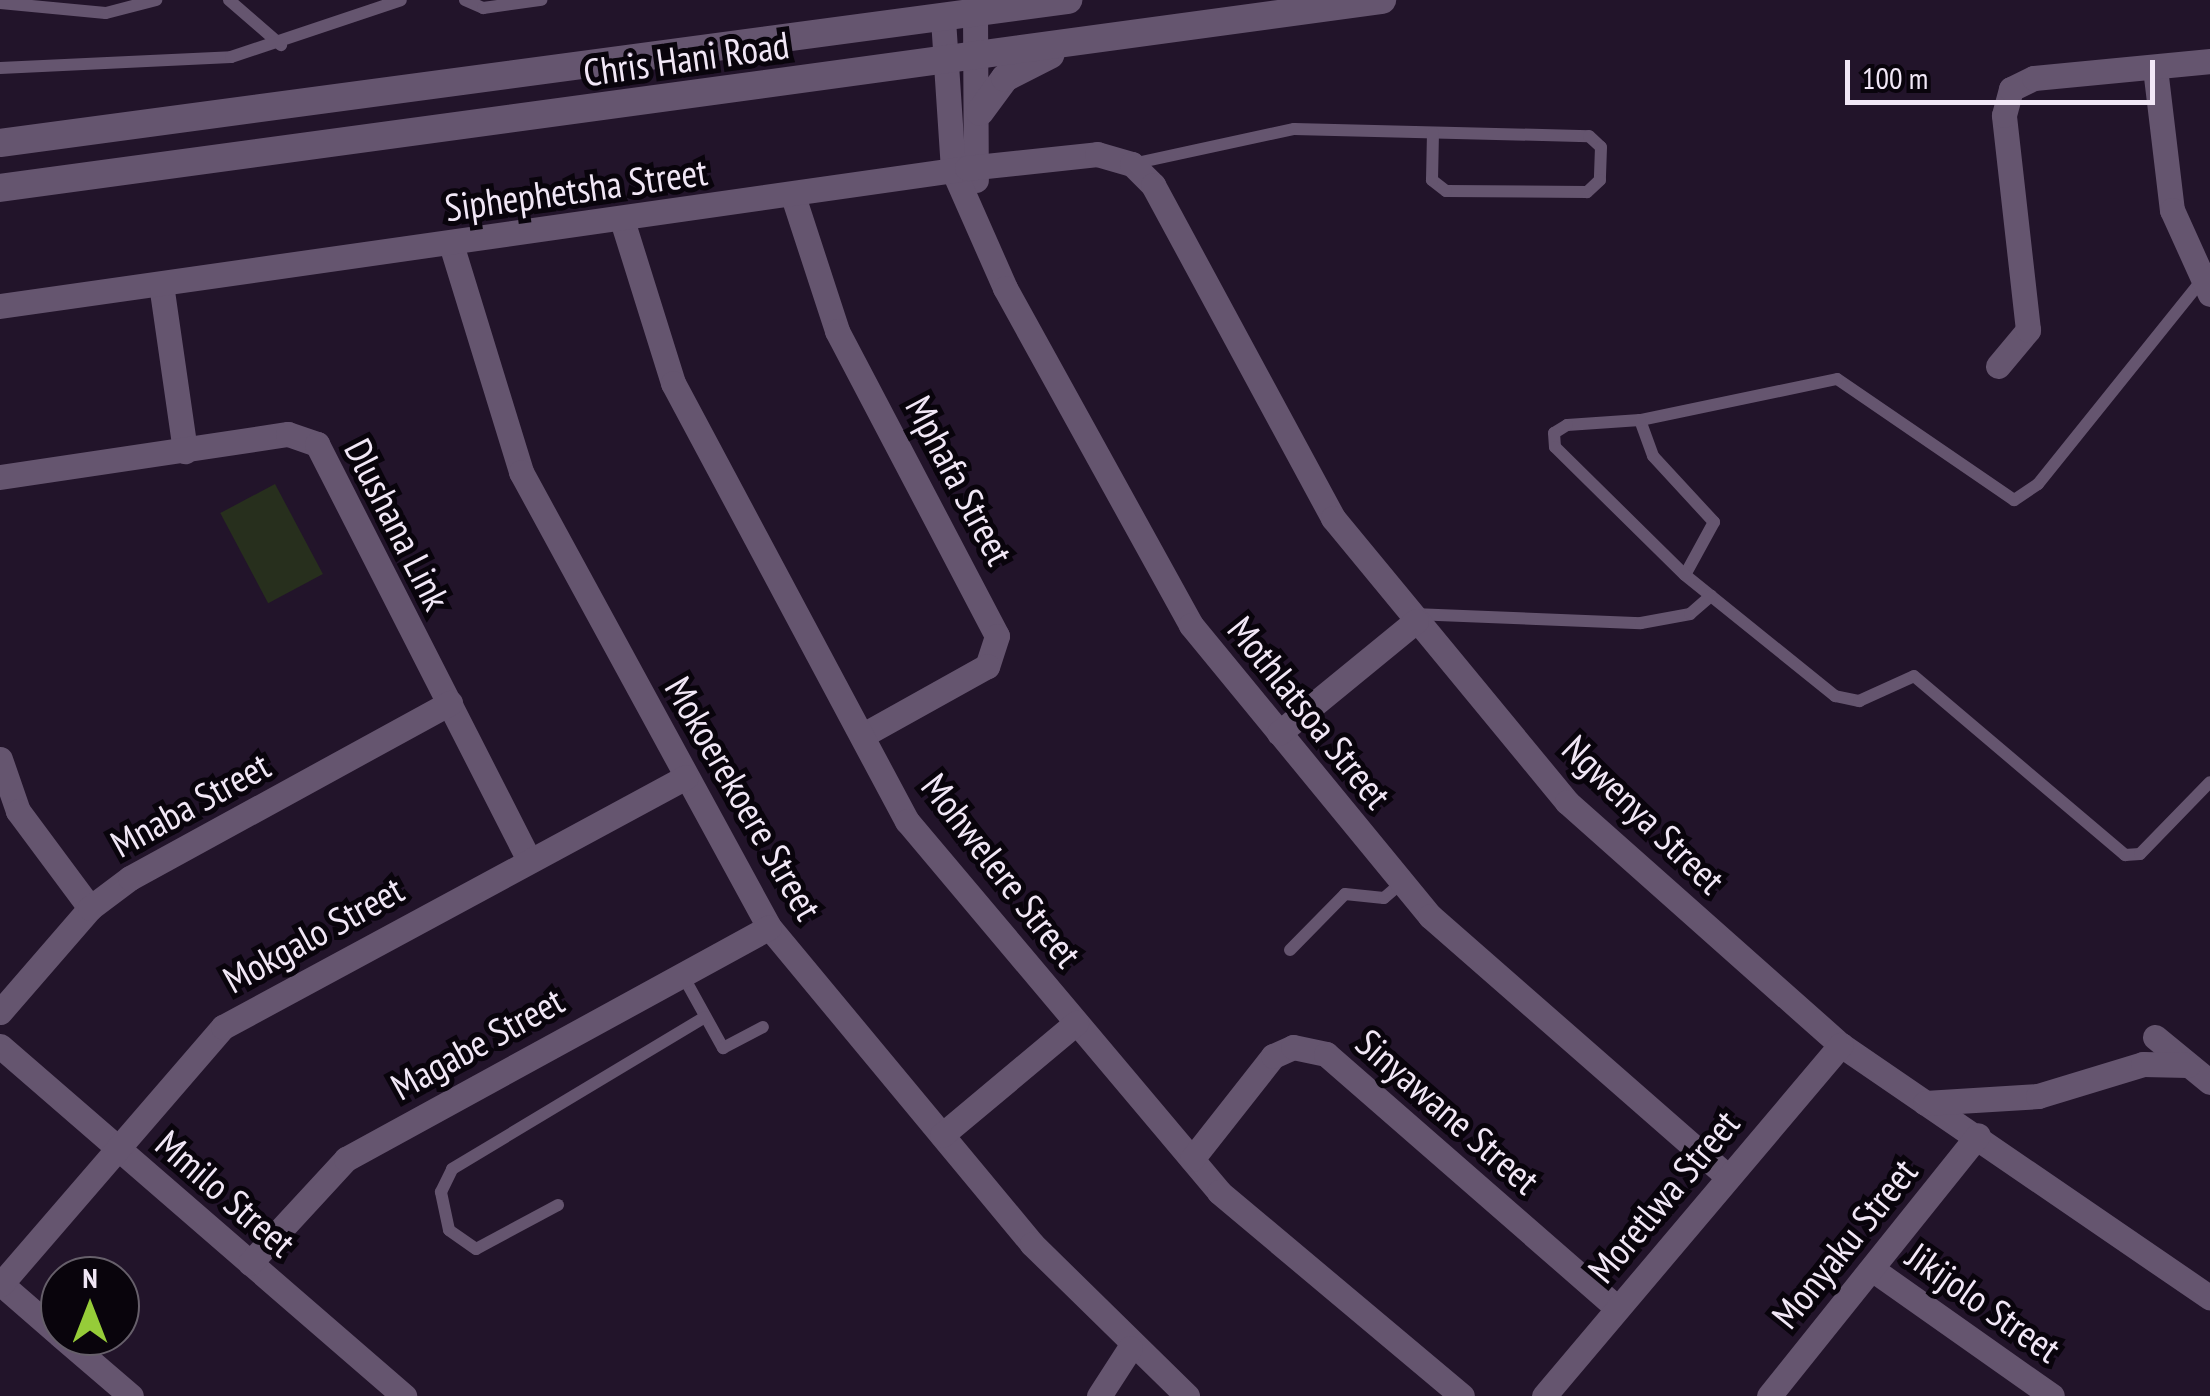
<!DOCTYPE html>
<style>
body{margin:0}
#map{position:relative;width:2210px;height:1396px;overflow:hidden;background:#22142a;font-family:"PT Sans Narrow",sans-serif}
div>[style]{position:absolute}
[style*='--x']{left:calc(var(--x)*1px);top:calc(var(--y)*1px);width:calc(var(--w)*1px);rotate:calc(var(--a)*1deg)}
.green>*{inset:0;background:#272f1d;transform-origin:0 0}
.service>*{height:12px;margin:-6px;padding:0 6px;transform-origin:6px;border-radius:6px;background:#65556f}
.minor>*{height:25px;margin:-12.5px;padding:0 12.5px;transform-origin:12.5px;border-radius:12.5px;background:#65556f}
.secondary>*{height:28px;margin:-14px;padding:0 14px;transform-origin:14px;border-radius:14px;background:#65556f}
span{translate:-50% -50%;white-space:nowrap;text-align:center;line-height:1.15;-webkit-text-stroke:10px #09040c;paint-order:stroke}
.street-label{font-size:38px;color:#f1e7f6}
.north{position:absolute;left:40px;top:1256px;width:100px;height:100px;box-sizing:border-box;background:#09040c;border:2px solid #665f6a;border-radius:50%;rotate:0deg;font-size:28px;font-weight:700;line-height:40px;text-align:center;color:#f1e7f6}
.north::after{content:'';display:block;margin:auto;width:35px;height:45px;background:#96cc39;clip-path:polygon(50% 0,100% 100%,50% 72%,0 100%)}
.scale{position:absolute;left:1845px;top:60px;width:310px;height:45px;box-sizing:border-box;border:5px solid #f1e7f6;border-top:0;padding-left:12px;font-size:30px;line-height:35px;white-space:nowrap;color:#f1e7f6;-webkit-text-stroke:8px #09040c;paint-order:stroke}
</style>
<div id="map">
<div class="green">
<div style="left:275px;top:484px;width:102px;height:62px;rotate:62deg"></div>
</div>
<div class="service">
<div style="--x:229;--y:0;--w:69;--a:40.9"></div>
<div style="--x:465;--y:0;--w:20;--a:24"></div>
<div style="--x:483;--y:8;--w:59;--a:-7.9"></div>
<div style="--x:0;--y:3;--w:106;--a:5.4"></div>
<div style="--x:106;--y:13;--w:52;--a:-14.6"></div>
<div style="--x:0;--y:68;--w:231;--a:-2.7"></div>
<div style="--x:231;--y:57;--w:179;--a:-18.5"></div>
<div style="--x:1132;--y:164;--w:166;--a:-12.2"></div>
<div style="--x:1294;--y:129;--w:295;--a:1.4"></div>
<div style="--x:1589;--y:136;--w:16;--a:43"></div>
<div style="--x:1601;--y:147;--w:33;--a:92"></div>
<div style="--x:1600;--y:180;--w:18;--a:137"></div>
<div style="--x:1587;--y:192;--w:141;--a:-179.6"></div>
<div style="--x:1446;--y:191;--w:18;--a:-142"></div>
<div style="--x:1432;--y:180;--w:47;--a:-88.8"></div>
<div style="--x:2202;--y:280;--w:262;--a:128.8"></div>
<div style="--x:2038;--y:484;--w:29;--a:146"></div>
<div style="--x:2014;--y:500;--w:214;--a:-145.6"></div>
<div style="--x:1837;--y:379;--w:201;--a:168.2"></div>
<div style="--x:1640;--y:420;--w:38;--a:70"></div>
<div style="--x:1653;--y:456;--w:90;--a:47.3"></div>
<div style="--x:1714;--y:522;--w:60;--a:118.7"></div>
<div style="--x:1685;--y:575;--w:193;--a:38.9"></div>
<div style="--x:1835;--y:696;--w:25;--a:12"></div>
<div style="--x:1859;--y:701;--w:60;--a:-24.4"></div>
<div style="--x:1914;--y:676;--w:277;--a:40.3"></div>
<div style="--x:2125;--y:855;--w:15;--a:-4"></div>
<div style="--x:2140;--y:854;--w:100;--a:-45.8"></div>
<div style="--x:1640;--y:420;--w:73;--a:176.1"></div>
<div style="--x:1567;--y:425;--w:15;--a:148"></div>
<div style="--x:1554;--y:433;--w:14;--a:86"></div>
<div style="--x:1555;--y:447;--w:182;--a:44.6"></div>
<div style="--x:1413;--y:614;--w:228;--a:2.3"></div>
<div style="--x:1641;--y:623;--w:50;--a:-10.4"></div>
<div style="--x:1690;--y:614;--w:28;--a:-41"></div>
<div style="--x:1290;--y:950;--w:78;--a:-45.5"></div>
<div style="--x:1345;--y:894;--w:39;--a:6"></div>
<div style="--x:1384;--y:898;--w:23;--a:-41"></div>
<div style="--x:682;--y:974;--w:85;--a:61"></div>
<div style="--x:723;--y:1048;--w:45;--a:-27.7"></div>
<div style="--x:558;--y:1205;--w:93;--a:151.8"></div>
<div style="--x:476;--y:1249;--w:33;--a:-145"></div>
<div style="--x:449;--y:1230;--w:39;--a:-102"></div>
<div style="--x:441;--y:1192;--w:25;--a:-64"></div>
<div style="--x:452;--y:1169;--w:295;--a:-31"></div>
</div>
<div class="minor">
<div style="--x:975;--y:12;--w:168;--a:89.7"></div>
<div style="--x:943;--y:19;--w:151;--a:86.2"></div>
<div style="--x:953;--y:170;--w:129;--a:66.2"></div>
<div style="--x:1005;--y:288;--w:385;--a:61.1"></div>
<div style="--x:1191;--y:625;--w:377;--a:50.6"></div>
<div style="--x:1430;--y:916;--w:393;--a:41.2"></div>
<div style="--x:2155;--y:68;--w:143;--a:83.2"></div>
<div style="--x:2172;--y:210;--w:92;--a:65.7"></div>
<div style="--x:793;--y:196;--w:142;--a:71.9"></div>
<div style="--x:837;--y:331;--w:344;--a:62.3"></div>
<div style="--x:997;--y:636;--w:32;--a:108"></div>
<div style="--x:987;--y:666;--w:142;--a:150.9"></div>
<div style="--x:622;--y:220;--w:171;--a:72.6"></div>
<div style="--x:673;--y:383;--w:497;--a:61.9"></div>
<div style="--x:907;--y:821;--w:485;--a:49.9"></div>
<div style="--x:1219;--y:1192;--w:317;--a:40"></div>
<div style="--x:451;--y:244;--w:239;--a:72.9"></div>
<div style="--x:521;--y:472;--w:518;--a:61.41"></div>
<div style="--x:769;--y:927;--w:412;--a:50.3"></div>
<div style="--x:1032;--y:1244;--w:217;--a:44.4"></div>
<div style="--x:161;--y:284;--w:169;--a:81.8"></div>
<div style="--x:0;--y:306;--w:977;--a:-8.12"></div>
<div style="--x:967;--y:168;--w:131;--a:-6.1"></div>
<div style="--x:1097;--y:154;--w:36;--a:16"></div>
<div style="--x:1132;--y:164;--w:30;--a:45"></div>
<div style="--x:1153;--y:185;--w:379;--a:61.6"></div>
<div style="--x:1333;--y:518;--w:368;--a:50.5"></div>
<div style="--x:1567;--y:802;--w:366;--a:41.6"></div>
<div style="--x:1841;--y:1045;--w:447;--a:34.4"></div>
<div style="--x:1998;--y:366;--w:47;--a:-50.2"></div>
<div style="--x:2028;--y:330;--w:216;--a:-96.4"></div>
<div style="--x:2004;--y:115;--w:27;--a:-75"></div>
<div style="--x:2011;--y:89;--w:25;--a:-26"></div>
<div style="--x:2034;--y:78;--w:177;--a:-5.5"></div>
<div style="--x:0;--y:477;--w:291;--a:-8.5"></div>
<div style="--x:288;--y:434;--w:31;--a:19"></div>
<div style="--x:317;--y:444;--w:467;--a:63"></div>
<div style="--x:1279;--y:733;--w:177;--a:-39.3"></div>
<div style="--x:0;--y:759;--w:55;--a:70.9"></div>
<div style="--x:18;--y:811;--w:121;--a:53.4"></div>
<div style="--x:0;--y:1012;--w:138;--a:-49.1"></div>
<div style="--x:90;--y:908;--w:50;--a:-36.9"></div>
<div style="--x:130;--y:878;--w:365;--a:-28.7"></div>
<div style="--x:2155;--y:1037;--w:71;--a:39.3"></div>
<div style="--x:0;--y:1046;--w:535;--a:40.9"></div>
<div style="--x:1925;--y:1103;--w:113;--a:-3.5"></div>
<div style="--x:2038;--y:1096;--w:110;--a:-16.9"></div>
<div style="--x:2143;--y:1064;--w:45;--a:1.3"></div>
<div style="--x:942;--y:1135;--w:175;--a:-39.9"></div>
<div style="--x:1192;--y:1159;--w:131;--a:-51.8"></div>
<div style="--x:1273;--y:1056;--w:22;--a:-24"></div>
<div style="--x:1293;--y:1047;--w:34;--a:12"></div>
<div style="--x:1326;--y:1054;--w:386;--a:41.1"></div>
<div style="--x:250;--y:1263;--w:142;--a:-47.3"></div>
<div style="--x:346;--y:1159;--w:482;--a:-28.7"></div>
<div style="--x:1872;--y:1269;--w:220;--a:35.2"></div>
<div style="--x:0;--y:1283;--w:79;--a:40.9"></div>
<div style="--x:1;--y:1284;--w:340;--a:-49.2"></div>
<div style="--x:223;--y:1027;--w:526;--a:-28.37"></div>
<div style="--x:61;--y:1336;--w:92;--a:40.6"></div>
<div style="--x:1099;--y:1396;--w:57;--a:-57.1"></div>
<div style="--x:1544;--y:1396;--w:460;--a:-49.8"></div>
<div style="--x:1769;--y:1396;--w:334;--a:-51.3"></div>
</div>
<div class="secondary">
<div style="--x:980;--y:112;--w:42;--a:-53.7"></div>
<div style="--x:1005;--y:78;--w:51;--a:-27.1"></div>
<div style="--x:0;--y:143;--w:1078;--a:-7.63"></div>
<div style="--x:0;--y:188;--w:1395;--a:-7.75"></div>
</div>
<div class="street-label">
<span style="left:686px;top:58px;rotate:-8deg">Chris Hani Road</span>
<span style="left:576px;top:189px;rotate:-8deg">Siphephetsha Street</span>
<span style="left:960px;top:480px;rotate:62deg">Mphafa Street</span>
<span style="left:398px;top:524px;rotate:63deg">Dlushana Link</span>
<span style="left:1310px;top:712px;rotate:51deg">Mothlatsoa Street</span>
<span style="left:744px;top:798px;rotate:60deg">Mokoerekoere Street</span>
<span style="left:190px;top:804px;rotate:-29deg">Mnaba Street</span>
<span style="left:1644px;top:814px;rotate:44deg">Ngwenya Street</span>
<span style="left:1002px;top:870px;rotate:52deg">Mohwelere Street</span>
<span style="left:313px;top:934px;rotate:-29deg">Mokgalo Street</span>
<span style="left:477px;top:1043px;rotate:-29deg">Magabe Street</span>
<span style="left:1448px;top:1111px;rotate:41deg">Sinyawane Street</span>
<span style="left:226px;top:1193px;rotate:41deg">Mmilo Street</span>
<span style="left:1663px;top:1196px;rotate:-50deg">Moretlwa Street</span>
<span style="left:1844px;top:1243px;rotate:-51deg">Monyaku Street</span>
<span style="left:1984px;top:1302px;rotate:35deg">Jikijolo Street</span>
</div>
<div class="north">N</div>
<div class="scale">100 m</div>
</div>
